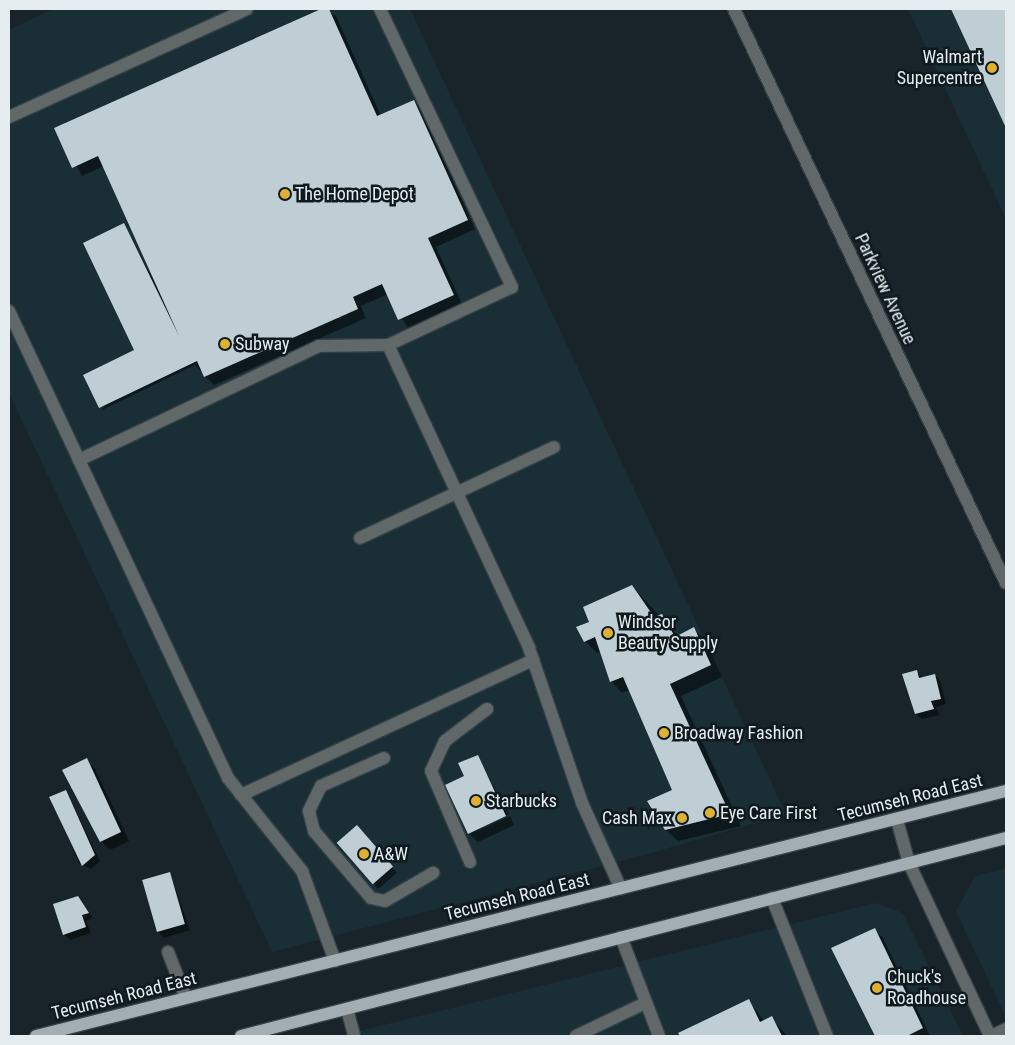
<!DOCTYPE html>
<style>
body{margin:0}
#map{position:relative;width:1015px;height:1045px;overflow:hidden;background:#182429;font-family:"Roboto Condensed",sans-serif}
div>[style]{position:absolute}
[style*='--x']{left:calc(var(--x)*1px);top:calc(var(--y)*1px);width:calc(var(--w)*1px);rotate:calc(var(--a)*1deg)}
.built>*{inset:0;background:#1a2e36}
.shadow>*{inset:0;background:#0007}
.building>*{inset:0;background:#bfced5;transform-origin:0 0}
.roads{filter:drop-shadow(1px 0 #354045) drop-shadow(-1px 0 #354045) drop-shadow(0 1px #354045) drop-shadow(0 -1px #354045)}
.minor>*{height:12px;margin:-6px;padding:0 6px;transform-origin:6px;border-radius:6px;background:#61686a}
.major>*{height:12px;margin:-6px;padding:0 6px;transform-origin:6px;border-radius:6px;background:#a2aeb4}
.dots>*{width:14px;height:14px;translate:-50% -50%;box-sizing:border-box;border:2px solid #0f1a1f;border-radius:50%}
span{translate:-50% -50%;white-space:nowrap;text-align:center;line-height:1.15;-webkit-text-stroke:5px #0f1a1f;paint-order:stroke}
.poi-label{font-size:18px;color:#e4ecef}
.right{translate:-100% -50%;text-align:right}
.left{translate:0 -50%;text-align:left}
.street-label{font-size:18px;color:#e4ecef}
.frame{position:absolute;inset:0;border:10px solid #e4ecef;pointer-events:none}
</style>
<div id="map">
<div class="built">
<div style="clip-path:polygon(53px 9px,410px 9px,786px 814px,648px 854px,272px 952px,9px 393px,9px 30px)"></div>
<div style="clip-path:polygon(908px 9px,1006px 9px,1006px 219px)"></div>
<div style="clip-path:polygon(1006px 868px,1006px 1018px,956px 911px,975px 876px)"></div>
<div style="clip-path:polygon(875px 903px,903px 913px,963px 1036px,339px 1036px)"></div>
</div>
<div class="shadow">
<div style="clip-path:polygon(324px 9px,336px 16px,381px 116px,413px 101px,422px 110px,475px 229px,436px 247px,462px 304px,408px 328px,388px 294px,361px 306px,366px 318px,214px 385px,195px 365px,102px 410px,136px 351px,124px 224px,167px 306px,104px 166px,82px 176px,56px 129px)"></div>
<div style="clip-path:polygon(952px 9px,1006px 9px,1006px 125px)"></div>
<div style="clip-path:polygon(632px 586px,679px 637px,694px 629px,705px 640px,722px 677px,681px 696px,741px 826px,678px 841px,666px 830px,674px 791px,630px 690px,622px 693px,611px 681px,601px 651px,597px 653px,585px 641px,591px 622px)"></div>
<div style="clip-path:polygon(916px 671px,923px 678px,935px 675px,940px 681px,946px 704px,936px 707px,939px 715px,922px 719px,916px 714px)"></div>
<div style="clip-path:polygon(477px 756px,509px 814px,471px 834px,510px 816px,514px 825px,478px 842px,469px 834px,466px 776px)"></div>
<div style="clip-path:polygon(86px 760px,95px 769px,129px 841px,110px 850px,101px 841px)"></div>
<div style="clip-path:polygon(66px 791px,100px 861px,91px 869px,79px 863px,51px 798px)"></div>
<div style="clip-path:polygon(362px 832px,397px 873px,378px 889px,338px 843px)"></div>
<div style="clip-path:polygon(170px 873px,190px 930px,164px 938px,158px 932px)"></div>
<div style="clip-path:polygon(78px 898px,93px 918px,86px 921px,91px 933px,70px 940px,64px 934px)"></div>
<div style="clip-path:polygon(875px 930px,883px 938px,930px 1036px,876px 1036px,833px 949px)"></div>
<div style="clip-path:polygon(748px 1000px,764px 1021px,771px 1017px,787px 1036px,680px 1033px)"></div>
</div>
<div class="building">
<div style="clip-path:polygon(321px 9px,329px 9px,377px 116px,414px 100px,468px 220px,428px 238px,454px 295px,398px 320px,382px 284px,353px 297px,358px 309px,204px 377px,197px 361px,99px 408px,83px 375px,134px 350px,83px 243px,124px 223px,180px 338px,98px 156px,72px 168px,54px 128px)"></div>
<div style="clip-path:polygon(951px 9px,1006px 9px,1006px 128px)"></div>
<div style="clip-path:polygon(632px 585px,654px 617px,662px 614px,675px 637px,694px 627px,711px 665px,670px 684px,730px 814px,665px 830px,647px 801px,672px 790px,623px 677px,610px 682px,595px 637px,584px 642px,576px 627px,589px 622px,583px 607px)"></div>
<div style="clip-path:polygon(917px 670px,919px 678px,935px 674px,941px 699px,931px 701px,934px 709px,915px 714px,902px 674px)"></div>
<div style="clip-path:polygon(478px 755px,506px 816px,468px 834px,445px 785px,464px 776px,458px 763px)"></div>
<div style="clip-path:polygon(87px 758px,121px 832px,100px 842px,62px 770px)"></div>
<div style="clip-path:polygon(66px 790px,95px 855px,82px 866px,49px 797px)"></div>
<div style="left:357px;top:825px;width:55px;height:27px;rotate:49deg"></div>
<div style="left:170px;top:872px;width:54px;height:29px;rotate:74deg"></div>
<div style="clip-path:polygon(78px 896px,89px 913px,82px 915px,86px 927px,63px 935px,53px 904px)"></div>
<div style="clip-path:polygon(875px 928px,923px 1028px,907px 1036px,875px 1036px,831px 948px)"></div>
<div style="clip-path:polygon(749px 999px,760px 1022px,772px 1016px,782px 1036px,680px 1036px,678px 1033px)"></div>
</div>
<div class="roads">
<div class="minor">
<div style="--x:380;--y:9;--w:308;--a:64.6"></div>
<div style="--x:512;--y:287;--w:137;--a:154.9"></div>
<div style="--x:734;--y:9;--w:635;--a:64.65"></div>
<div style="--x:9;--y:117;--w:261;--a:-24.4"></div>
<div style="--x:9;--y:311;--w:165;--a:64.8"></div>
<div style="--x:360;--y:538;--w:214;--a:-25.1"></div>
<div style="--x:384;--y:758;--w:69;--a:156"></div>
<div style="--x:321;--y:786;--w:28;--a:116"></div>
<div style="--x:309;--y:811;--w:21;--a:76"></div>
<div style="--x:314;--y:831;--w:88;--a:49.6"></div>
<div style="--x:371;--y:898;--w:14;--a:12"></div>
<div style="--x:385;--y:901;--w:56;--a:-30.3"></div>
<div style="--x:241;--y:795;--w:322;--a:-24.8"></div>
<div style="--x:897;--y:820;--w:45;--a:74.4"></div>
<div style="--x:909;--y:863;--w:191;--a:64.9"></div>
<div style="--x:470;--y:862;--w:99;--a:-113.2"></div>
<div style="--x:431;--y:771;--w:33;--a:-65"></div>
<div style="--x:445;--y:741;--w:53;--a:-37.3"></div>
<div style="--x:772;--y:898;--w:149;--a:68.3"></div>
<div style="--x:621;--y:937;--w:106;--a:69"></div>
<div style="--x:168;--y:952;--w:49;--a:68.6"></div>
<div style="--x:335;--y:961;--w:96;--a:-110.1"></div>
<div style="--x:302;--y:871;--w:119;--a:-128.5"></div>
<div style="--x:228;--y:778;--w:351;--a:-115.1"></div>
<div style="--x:79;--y:460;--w:266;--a:-25.4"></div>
<div style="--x:319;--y:346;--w:69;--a:-0.8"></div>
<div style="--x:388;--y:345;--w:334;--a:65"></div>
<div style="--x:529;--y:648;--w:164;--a:71.1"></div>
<div style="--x:582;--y:803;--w:94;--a:65.6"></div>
<div style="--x:347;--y:1009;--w:28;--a:75"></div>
<div style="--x:576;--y:1036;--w:74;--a:-25.5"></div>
<div style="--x:991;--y:1036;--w:17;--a:-25"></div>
</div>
<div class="major">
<div style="--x:36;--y:1036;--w:1000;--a:-14.18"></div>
<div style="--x:241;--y:1036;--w:790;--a:-14.51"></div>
</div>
</div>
<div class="dots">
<div style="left:992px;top:68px;background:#dfb133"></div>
<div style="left:285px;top:194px;background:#dfb133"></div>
<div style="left:225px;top:344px;background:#dfb133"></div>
<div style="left:608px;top:633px;background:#dfb133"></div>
<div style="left:664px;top:733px;background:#dfb133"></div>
<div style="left:476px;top:801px;background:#dfb133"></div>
<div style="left:710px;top:813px;background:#dfb133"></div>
<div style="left:682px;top:818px;background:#dfb133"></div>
<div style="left:364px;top:854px;background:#dfb133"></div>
<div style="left:877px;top:988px;background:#dfb133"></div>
</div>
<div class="poi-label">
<span class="right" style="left:982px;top:68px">Walmart<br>Supercentre</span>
<span class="left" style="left:295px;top:194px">The Home Depot</span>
<span class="left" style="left:235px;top:344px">Subway</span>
<span class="left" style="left:618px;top:633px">Windsor<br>Beauty Supply</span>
<span class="left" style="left:674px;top:733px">Broadway Fashion</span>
<span class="left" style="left:486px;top:801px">Starbucks</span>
<span class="left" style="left:720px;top:813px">Eye Care First</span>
<span class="right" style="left:672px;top:818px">Cash Max</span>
<span class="left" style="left:374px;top:854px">A&amp;W</span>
<span class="left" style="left:887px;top:988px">Chuck's<br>Roadhouse</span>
</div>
<div class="street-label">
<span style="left:885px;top:289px;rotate:65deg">Parkview Avenue</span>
<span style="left:910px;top:798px;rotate:-14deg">Tecumseh Road East</span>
<span style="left:517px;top:897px;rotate:-14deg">Tecumseh Road East</span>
<span style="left:124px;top:996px;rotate:-14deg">Tecumseh Road East</span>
</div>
<div class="frame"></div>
</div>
